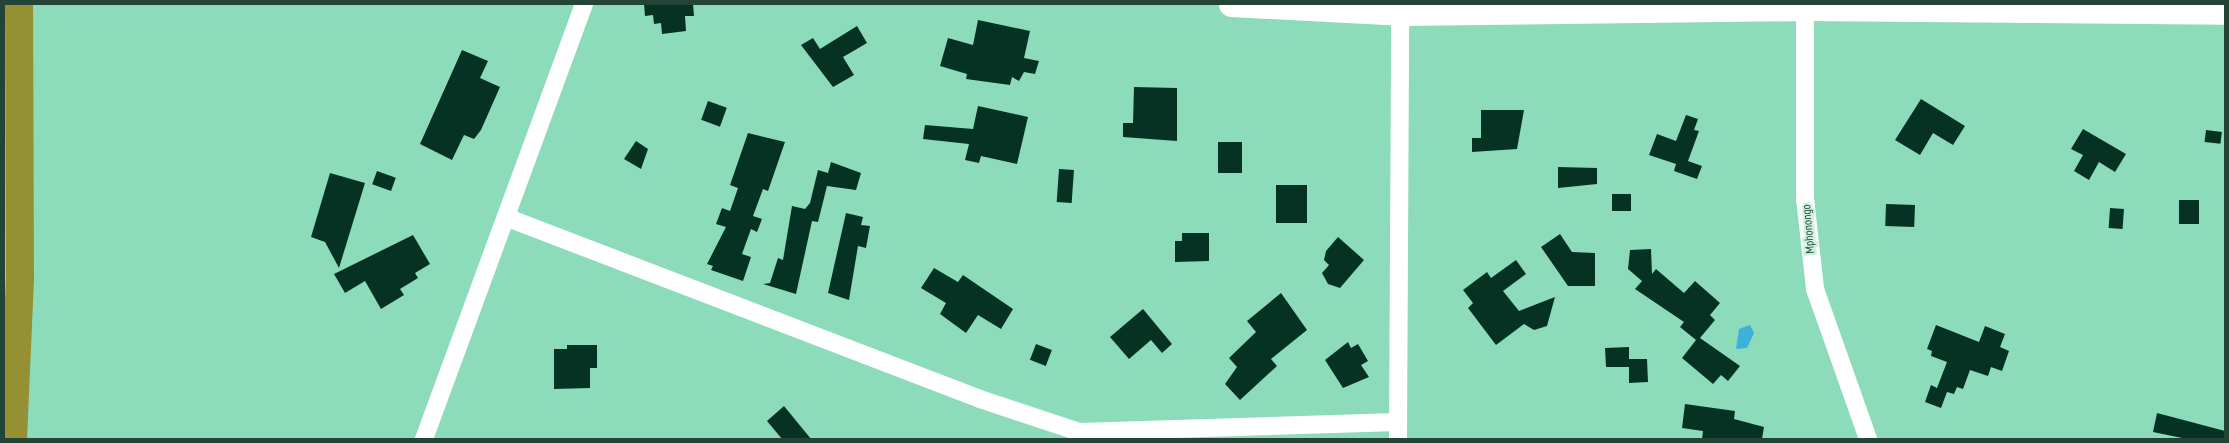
<!DOCTYPE html>
<style>
body{margin:0}
#map{position:relative;width:2229px;height:443px;overflow:hidden;background:#8cdbbb;font-family:"PT Sans Narrow",sans-serif}
div>[style]{position:absolute}
[style*='--x']{left:calc(var(--x)*1px);top:calc(var(--y)*1px);width:calc(var(--w)*1px);rotate:calc(var(--a)*1deg)}
.water>*{inset:0;background:#3eb1da}
.building>*{inset:0;background:#063224;transform-origin:0 0}
.street>*{height:18px;margin:-9px;padding:0 9px;transform-origin:9px;border-radius:9px;background:#fff}
.secondary>*{height:25px;margin:-12.5px;padding:0 12.5px;transform-origin:12.5px;border-radius:12.5px;background:#fff}
.highway>*{height:28px;margin:-14px;padding:0 14px;transform-origin:14px;border-radius:14px;background:#959033}
span{translate:-50% -50%;white-space:nowrap;text-align:center;line-height:1.15;-webkit-text-stroke:5px #cdf2e1;paint-order:stroke}
.street-label{font-size:12px;color:#234437}
.frame{position:absolute;inset:0;border:5px solid #234437;pointer-events:none}
</style>
<div id="map">
<div class="water">
<div style="clip-path:polygon(1750px 325px,1754px 333px,1747px 348px,1736px 349px,1739px 329px)"></div>
</div>
<div class="building">
<div style="clip-path:polygon(644px 4px,693px 4px,694px 16px,685px 16px,686px 31px,662px 34px,661px 23px,654px 24px,653px 15px,645px 16px)"></div>
<div style="clip-path:polygon(978px 20px,1030px 31px,1024px 58px,1039px 61px,1035px 74px,1024px 72px,1019px 81px,1012px 77px,1010px 85px,966px 79px,967px 74px,940px 66px,948px 38px,973px 45px)"></div>
<div style="clip-path:polygon(857px 26px,867px 43px,843px 57px,854px 75px,833px 87px,801px 45px,813px 38px,820px 49px)"></div>
<div style="clip-path:polygon(462px 50px,488px 61px,480px 78px,500px 87px,481px 130px,474px 139px,464px 135px,452px 160px,420px 144px)"></div>
<div style="clip-path:polygon(1134px 87px,1177px 88px,1177px 141px,1123px 137px,1123px 123px,1133px 123px)"></div>
<div style="clip-path:polygon(1921px 99px,1965px 126px,1953px 145px,1933px 133px,1920px 155px,1895px 140px)"></div>
<div style="left:708px;top:101px;width:20px;height:20px;rotate:20deg"></div>
<div style="clip-path:polygon(978px 106px,1028px 117px,1017px 164px,981px 156px,979px 163px,965px 160px,969px 144px,923px 139px,925px 125px,973px 129px)"></div>
<div style="clip-path:polygon(1481px 110px,1524px 110px,1517px 149px,1472px 152px,1472px 138px,1481px 138px)"></div>
<div style="clip-path:polygon(1686px 115px,1698px 119px,1694px 130px,1699px 131px,1688px 161px,1702px 166px,1697px 179px,1674px 171px,1676px 164px,1649px 155px,1657px 134px,1676px 141px)"></div>
<div style="clip-path:polygon(2083px 129px,2126px 154px,2115px 172px,2099px 162px,2089px 180px,2074px 171px,2083px 155px,2071px 149px)"></div>
<div style="left:2206px;top:130px;width:16px;height:12px;rotate:7deg"></div>
<div style="clip-path:polygon(748px 133px,785px 142px,768px 191px,763px 189px,753px 216px,762px 219px,757px 232px,751px 229px,742px 254px,751px 257px,743px 281px,711px 270px,713px 266px,707px 264px,726px 227px,716px 224px,722px 208px,730px 211px,738px 188px,730px 185px)"></div>
<div style="clip-path:polygon(636px 141px,648px 149px,641px 169px,624px 159px)"></div>
<div style="left:1218px;top:142px;width:24px;height:31px"></div>
<div style="clip-path:polygon(831px 162px,861px 173px,856px 190px,827px 186px,818px 222px,812px 221px,796px 294px,763px 284px,770px 283px,778px 258px,783px 260px,792px 206px,805px 209px,810px 203px,818px 170px,828px 173px)"></div>
<div style="clip-path:polygon(1558px 167px,1597px 168px,1597px 184px,1558px 188px)"></div>
<div style="left:1059px;top:169px;width:15px;height:33px;rotate:4deg"></div>
<div style="left:377px;top:171px;width:20px;height:14px;rotate:20deg"></div>
<div style="clip-path:polygon(330px 173px,365px 183px,339px 268px,325px 242px,311px 237px)"></div>
<div style="left:1276px;top:185px;width:31px;height:38px"></div>
<div style="left:1612px;top:194px;width:19px;height:17px"></div>
<div style="left:2179px;top:200px;width:20px;height:24px"></div>
<div style="left:1886px;top:204px;width:29px;height:22px;rotate:2deg"></div>
<div style="left:2110px;top:208px;width:14px;height:20px;rotate:4deg"></div>
<div style="clip-path:polygon(846px 213px,863px 217px,861px 225px,870px 226px,866px 248px,858px 246px,849px 300px,828px 293px)"></div>
<div style="clip-path:polygon(1182px 233px,1209px 233px,1209px 261px,1175px 262px,1175px 241px,1182px 241px)"></div>
<div style="clip-path:polygon(1560px 234px,1572px 252px,1595px 253px,1595px 286px,1568px 286px,1541px 247px)"></div>
<div style="clip-path:polygon(413px 235px,430px 264px,415px 273px,418px 278px,400px 289px,404px 295px,381px 309px,365px 281px,345px 293px,334px 274px)"></div>
<div style="clip-path:polygon(1338px 237px,1364px 260px,1340px 288px,1328px 284px,1322px 273px,1329px 265px,1324px 260px,1326px 251px)"></div>
<div style="clip-path:polygon(1651px 249px,1652px 274px,1656px 269px,1684px 293px,1695px 281px,1720px 303px,1710px 315px,1715px 320px,1700px 338px,1740px 366px,1728px 381px,1721px 375px,1713px 384px,1682px 358px,1696px 340px,1680px 327px,1684px 322px,1635px 289px,1642px 281px,1628px 269px,1630px 250px)"></div>
<div style="clip-path:polygon(1516px 260px,1526px 274px,1503px 291px,1519px 311px,1555px 297px,1547px 326px,1534px 330px,1524px 324px,1496px 345px,1468px 308px,1473px 303px,1463px 290px,1487px 272px,1491px 278px)"></div>
<div style="clip-path:polygon(934px 268px,958px 282px,963px 275px,1013px 309px,1001px 329px,978px 315px,966px 333px,940px 314px,946px 303px,921px 288px)"></div>
<div style="clip-path:polygon(1281px 293px,1307px 330px,1271px 359px,1277px 366px,1240px 400px,1225px 384px,1237px 367px,1229px 358px,1256px 332px,1247px 321px)"></div>
<div style="clip-path:polygon(1143px 309px,1172px 344px,1162px 353px,1151px 340px,1129px 359px,1110px 337px)"></div>
<div style="clip-path:polygon(1936px 325px,1979px 342px,1985px 326px,2005px 334px,2000px 347px,2009px 351px,2002px 371px,1991px 367px,1988px 376px,1970px 370px,1963px 389px,1957px 387px,1954px 394px,1947px 392px,1941px 408px,1925px 402px,1931px 385px,1937px 388px,1947px 362px,1931px 356px,1932px 351px,1927px 349px)"></div>
<div style="clip-path:polygon(1348px 342px,1351px 348px,1358px 344px,1368px 361px,1361px 365px,1369px 377px,1343px 388px,1325px 360px)"></div>
<div style="left:1036px;top:344px;width:17px;height:17px;rotate:21deg"></div>
<div style="clip-path:polygon(567px 345px,597px 345px,597px 368px,590px 368px,590px 388px,554px 389px,554px 349px,567px 349px)"></div>
<div style="clip-path:polygon(1629px 347px,1629px 359px,1647px 359px,1648px 382px,1629px 383px,1629px 367px,1606px 367px,1605px 348px)"></div>
<div style="clip-path:polygon(1685px 404px,1735px 411px,1734px 419px,1764px 427px,1762px 439px,1702px 439px,1703px 431px,1682px 428px)"></div>
<div style="clip-path:polygon(784px 406px,811px 439px,782px 439px,767px 421px)"></div>
<div style="clip-path:polygon(2157px 413px,2225px 431px,2225px 439px,2187px 439px,2153px 432px)"></div>
</div>
<div class="street">
<div style="--x:1805;--y:8;--w:190;--a:90"></div>
<div style="--x:1805;--y:198;--w:92;--a:83.7"></div>
<div style="--x:1815;--y:289;--w:159;--a:70.5"></div>
<div style="--x:508;--y:218;--w:506;--a:20.98"></div>
<div style="--x:980;--y:399;--w:104;--a:18.4"></div>
<div style="--x:1079;--y:432;--w:318;--a:-1.8"></div>
<div style="--x:424;--y:439;--w:463;--a:-69.8"></div>
<div style="--x:1398;--y:439;--w:426;--a:-89.7"></div>
</div>
<div class="secondary">
<div style="--x:1231;--y:4;--w:169;--a:3"></div>
<div style="--x:1400;--y:13;--w:405;--a:-0.7"></div>
<div style="--x:1805;--y:8;--w:420;--a:0.5"></div>
</div>
<div class="highway">
<div style="--x:13;--y:439;--w:162;--a:-87.5"></div>
<div style="--x:20;--y:277;--w:273;--a:-90.2"></div>
</div>
<div class="street-label">
<span style="left:1808px;top:229px;rotate:-95deg">Mphonongo</span>
</div>
<div class="frame"></div>
</div>
